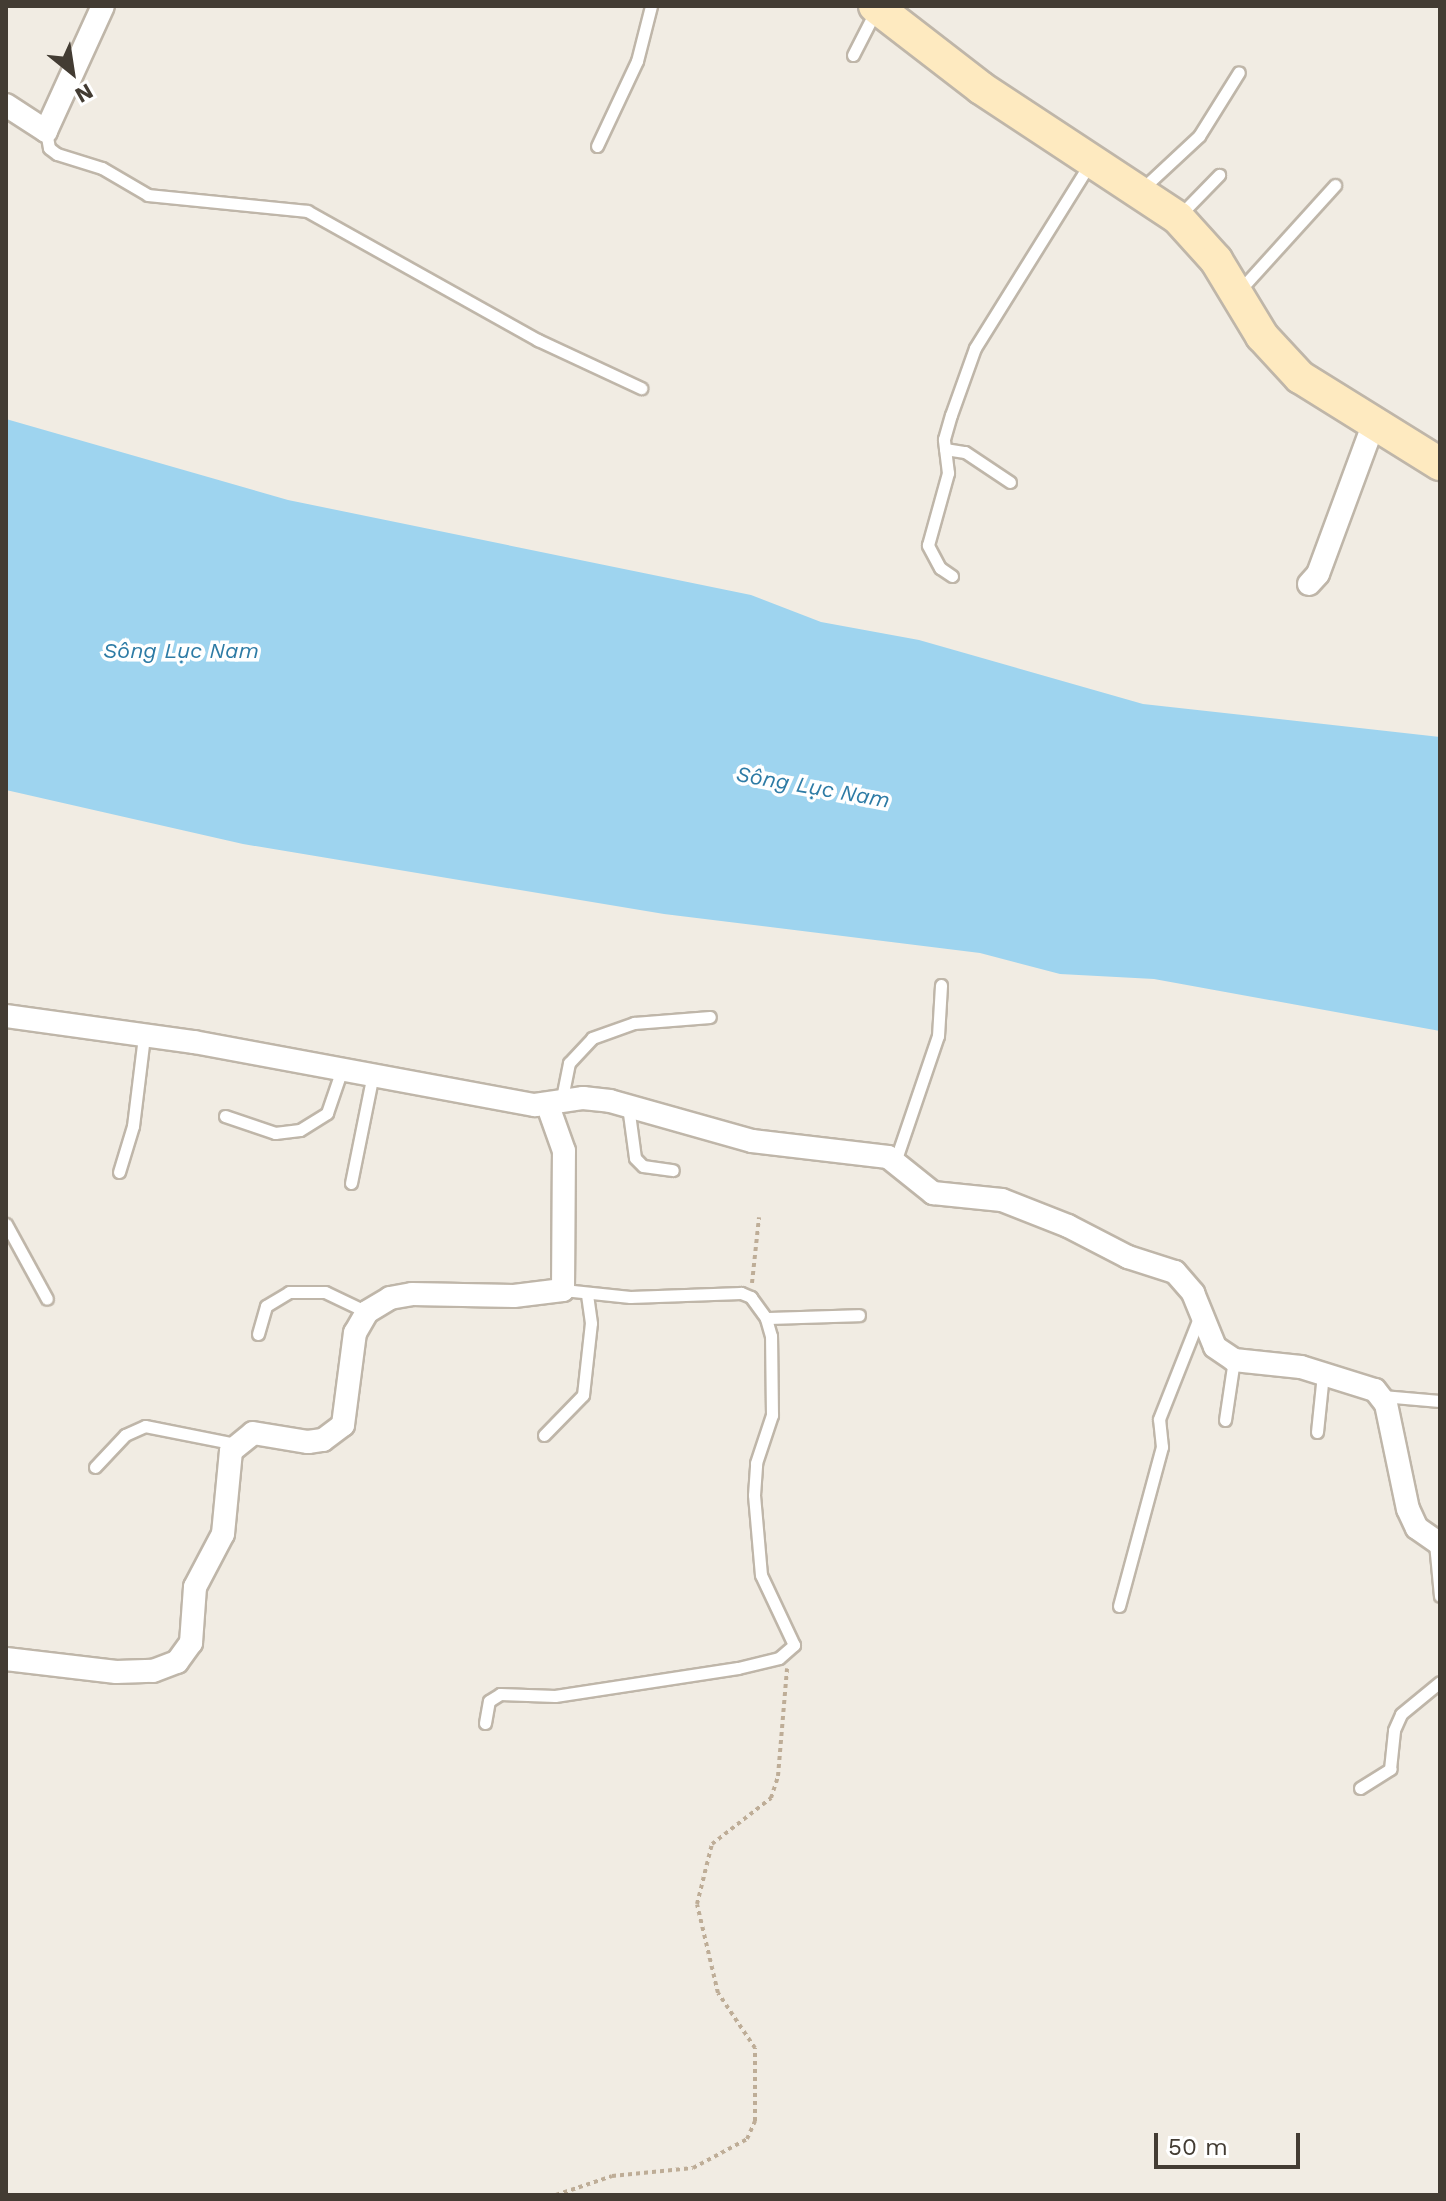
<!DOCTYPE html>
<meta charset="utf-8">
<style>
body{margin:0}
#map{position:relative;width:1446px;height:2201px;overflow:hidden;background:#f1ece3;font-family:"Work Sans",sans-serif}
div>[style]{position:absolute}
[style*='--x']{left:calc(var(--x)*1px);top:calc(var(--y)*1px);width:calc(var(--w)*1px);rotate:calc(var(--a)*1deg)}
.water>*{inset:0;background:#9ed4ef}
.path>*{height:4px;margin-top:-2px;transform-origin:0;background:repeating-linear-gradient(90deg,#bead97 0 4px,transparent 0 8px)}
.roads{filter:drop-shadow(2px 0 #bfb6a9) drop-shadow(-2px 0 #bfb6a9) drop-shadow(0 2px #bfb6a9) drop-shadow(0 -2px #bfb6a9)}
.lane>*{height:11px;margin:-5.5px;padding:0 5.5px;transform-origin:5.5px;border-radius:5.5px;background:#fff}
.street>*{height:22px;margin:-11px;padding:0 11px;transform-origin:11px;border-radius:11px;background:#fff}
.secondary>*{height:32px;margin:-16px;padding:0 16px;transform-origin:16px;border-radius:16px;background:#feeac0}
span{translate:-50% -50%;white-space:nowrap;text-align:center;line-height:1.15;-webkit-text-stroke:7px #fff;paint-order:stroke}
.water-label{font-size:22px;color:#2d7ba5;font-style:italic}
.frame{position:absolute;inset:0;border:8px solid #433c33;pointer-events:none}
.north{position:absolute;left:32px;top:32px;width:80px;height:80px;-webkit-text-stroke:6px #fff;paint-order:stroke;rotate:150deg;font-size:22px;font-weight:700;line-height:32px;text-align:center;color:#433c33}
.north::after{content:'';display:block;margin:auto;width:28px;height:36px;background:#433c33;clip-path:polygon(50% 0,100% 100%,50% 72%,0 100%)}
.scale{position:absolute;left:1154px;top:2133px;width:146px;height:36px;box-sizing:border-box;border:4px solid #433c33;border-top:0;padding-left:10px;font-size:24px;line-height:28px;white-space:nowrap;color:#433c33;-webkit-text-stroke:6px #fff;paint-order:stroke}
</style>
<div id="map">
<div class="water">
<div style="clip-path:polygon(6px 419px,288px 500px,751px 595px,821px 622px,919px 640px,1143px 704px,1440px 737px,1440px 1031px,1154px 979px,1060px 974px,980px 953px,664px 914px,243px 844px,6px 790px)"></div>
</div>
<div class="path">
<div style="--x:752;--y:1283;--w:66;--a:-83.9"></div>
<div style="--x:556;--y:2195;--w:59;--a:-18.7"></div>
<div style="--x:612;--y:2176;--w:81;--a:-5.6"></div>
<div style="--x:693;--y:2168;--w:61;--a:-28.2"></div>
<div style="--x:747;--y:2139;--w:20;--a:-66"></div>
<div style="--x:755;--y:2121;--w:73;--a:-90"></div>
<div style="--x:755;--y:2048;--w:66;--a:-123.9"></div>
<div style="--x:718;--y:1993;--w:91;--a:-103.3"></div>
<div style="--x:697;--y:1904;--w:62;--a:-76"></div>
<div style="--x:712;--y:1844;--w:75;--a:-37.9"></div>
<div style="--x:771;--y:1798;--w:23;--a:-72"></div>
<div style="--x:778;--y:1776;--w:108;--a:-85.2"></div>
</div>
<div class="roads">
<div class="lane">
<div style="--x:853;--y:55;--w:48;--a:-62.9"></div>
<div style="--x:46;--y:131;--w:17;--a:80"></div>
<div style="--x:49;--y:148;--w:10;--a:37"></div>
<div style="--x:57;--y:154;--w:47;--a:17.3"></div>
<div style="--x:102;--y:168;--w:53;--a:30.4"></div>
<div style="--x:148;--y:195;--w:160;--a:5.7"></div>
<div style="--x:307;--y:211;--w:265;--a:29.2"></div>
<div style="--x:538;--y:340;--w:114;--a:25"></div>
<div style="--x:597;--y:146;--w:94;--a:-64.8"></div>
<div style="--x:637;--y:61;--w:57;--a:-75.7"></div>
<div style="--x:1142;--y:189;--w:78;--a:-42.9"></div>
<div style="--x:1199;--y:136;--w:75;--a:-58"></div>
<div style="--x:1178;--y:217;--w:59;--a:-45.7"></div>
<div style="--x:1239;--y:291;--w:143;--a:-47.8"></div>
<div style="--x:945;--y:449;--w:20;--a:9"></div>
<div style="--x:965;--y:452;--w:54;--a:33.7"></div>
<div style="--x:952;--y:576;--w:14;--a:-146"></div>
<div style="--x:940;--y:568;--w:26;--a:-118"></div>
<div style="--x:928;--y:545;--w:75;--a:-74.5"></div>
<div style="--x:948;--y:473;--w:34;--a:-97"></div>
<div style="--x:944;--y:439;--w:25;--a:-74"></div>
<div style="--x:951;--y:415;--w:71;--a:-70.3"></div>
<div style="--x:975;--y:348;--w:219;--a:-58.1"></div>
<div style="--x:561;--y:1103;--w:41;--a:-78.7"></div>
<div style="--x:569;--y:1063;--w:34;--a:-47"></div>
<div style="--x:592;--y:1038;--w:45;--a:-19.7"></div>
<div style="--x:634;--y:1023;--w:76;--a:-4.5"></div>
<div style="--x:628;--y:1106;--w:52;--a:82.3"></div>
<div style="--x:635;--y:1158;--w:11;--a:45"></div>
<div style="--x:643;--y:1166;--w:30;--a:8"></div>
<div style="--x:225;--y:1116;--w:53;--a:18.8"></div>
<div style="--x:275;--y:1133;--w:25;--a:-7"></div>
<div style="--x:300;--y:1130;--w:32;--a:-32"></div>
<div style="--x:327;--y:1113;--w:43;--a:-71.1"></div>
<div style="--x:895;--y:1162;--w:133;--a:-71.2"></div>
<div style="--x:938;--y:1036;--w:51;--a:-86.6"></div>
<div style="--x:119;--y:1172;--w:48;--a:-73.1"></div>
<div style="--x:133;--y:1126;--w:91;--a:-83"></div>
<div style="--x:351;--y:1183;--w:106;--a:-78.6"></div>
<div style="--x:6;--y:1224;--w:85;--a:61.3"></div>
<div style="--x:766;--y:1318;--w:93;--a:-1.8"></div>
<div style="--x:258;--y:1334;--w:29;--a:-74"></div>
<div style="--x:266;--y:1306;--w:27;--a:-31"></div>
<div style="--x:289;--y:1292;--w:36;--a:0"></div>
<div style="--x:325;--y:1292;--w:47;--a:25.5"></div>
<div style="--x:1382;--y:1396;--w:58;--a:4.9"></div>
<div style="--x:1225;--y:1420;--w:61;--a:-81.5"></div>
<div style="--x:1317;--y:1432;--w:58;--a:-84.1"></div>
<div style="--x:544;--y:1435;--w:56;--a:-45.7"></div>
<div style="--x:583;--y:1395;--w:72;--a:-83.7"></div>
<div style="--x:591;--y:1323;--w:29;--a:-98"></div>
<div style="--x:95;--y:1467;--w:44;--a:-46.8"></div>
<div style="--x:125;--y:1435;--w:22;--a:-24"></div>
<div style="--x:145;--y:1426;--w:93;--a:11.2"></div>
<div style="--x:1435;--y:1543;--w:53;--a:84.6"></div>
<div style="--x:1119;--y:1606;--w:165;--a:-74.9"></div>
<div style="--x:1162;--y:1447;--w:28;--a:-96"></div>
<div style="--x:1159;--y:1419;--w:114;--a:-68.4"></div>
<div style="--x:485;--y:1723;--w:22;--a:-80"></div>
<div style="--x:489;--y:1701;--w:13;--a:-32"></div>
<div style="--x:500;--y:1694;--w:55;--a:2.1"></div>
<div style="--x:555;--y:1696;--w:185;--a:-8.7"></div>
<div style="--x:738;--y:1668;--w:42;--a:-13.7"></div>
<div style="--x:779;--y:1658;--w:20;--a:-41"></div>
<div style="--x:794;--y:1645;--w:77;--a:-115.2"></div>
<div style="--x:761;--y:1575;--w:80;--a:-95"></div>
<div style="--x:754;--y:1495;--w:32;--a:-86"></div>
<div style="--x:756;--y:1463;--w:51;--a:-71.6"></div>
<div style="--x:772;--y:1415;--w:79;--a:-90.7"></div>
<div style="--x:771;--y:1336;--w:19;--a:-106"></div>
<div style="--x:766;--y:1318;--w:26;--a:-126"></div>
<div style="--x:751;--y:1297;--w:11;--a:-158"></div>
<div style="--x:741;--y:1293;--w:111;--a:177.9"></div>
<div style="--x:630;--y:1297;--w:67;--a:-174"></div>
<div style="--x:1360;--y:1788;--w:36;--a:-32"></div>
<div style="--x:1390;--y:1769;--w:39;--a:-84"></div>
<div style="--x:1394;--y:1730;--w:17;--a:-66"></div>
<div style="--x:1401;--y:1714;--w:50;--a:-39.4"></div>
</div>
<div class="street">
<div style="--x:6;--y:105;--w:48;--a:33"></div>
<div style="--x:46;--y:131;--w:137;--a:-65.5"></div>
<div style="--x:1309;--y:584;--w:13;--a:-48"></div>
<div style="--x:1318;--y:574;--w:159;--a:-69.7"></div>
<div style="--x:6;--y:1016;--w:190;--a:7.9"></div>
<div style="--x:194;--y:1042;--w:347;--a:10.5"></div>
<div style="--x:535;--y:1105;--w:49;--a:-8.3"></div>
<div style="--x:583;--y:1098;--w:27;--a:6"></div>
<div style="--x:610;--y:1101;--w:148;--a:15.7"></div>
<div style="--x:752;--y:1141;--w:137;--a:6.7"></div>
<div style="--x:888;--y:1157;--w:58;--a:38.7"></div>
<div style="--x:933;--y:1193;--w:69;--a:5.8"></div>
<div style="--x:1002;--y:1200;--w:71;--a:21.5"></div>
<div style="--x:1068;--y:1226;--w:68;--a:27.3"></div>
<div style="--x:1128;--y:1257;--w:49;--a:17.7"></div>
<div style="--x:1175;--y:1272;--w:28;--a:49"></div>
<div style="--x:1193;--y:1293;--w:58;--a:67.8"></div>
<div style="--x:1215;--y:1347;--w:23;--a:34"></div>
<div style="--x:1234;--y:1360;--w:67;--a:6"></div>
<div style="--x:1301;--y:1367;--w:77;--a:17.3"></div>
<div style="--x:1375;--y:1390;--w:18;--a:52"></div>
<div style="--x:1386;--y:1404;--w:107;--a:78.2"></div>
<div style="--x:1408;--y:1509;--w:21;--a:65"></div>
<div style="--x:1417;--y:1528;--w:28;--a:35"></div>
<div style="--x:6;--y:1659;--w:111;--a:6.7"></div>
<div style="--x:116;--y:1672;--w:37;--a:-2"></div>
<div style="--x:153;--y:1671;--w:26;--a:-21"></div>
<div style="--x:177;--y:1662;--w:24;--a:-54"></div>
<div style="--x:191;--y:1643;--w:56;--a:-85.9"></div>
<div style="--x:195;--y:1587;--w:60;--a:-62.2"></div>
<div style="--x:223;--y:1534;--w:83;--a:-84.5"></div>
<div style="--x:231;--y:1451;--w:28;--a:-39"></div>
<div style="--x:253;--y:1433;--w:56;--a:9.3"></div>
<div style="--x:308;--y:1442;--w:15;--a:-8"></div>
<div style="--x:323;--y:1440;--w:25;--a:-37"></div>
<div style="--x:343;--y:1425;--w:93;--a:-82.6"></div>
<div style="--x:355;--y:1333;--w:24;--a:-60"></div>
<div style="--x:367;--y:1312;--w:27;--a:-31"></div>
<div style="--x:390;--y:1298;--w:22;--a:-10"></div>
<div style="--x:412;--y:1294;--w:102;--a:1.1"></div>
<div style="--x:514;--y:1296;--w:49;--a:-7"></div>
<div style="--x:563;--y:1290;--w:139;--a:-89.6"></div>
<div style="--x:564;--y:1151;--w:48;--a:-109.6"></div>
</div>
<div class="secondary">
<div style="--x:875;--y:6;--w:134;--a:37.7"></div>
<div style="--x:981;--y:88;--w:236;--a:33.4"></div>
<div style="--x:1178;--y:218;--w:57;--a:47.9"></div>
<div style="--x:1216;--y:260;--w:89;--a:58.8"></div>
<div style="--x:1262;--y:336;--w:56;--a:47.2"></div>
<div style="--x:1300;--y:377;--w:165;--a:31.9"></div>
</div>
</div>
<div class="water-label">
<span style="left:181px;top:651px">Sông Lục Nam</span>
<span style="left:813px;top:787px;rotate:10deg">Sông Lục Nam</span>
</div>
<div class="frame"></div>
<div class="north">N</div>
<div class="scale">50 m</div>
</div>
